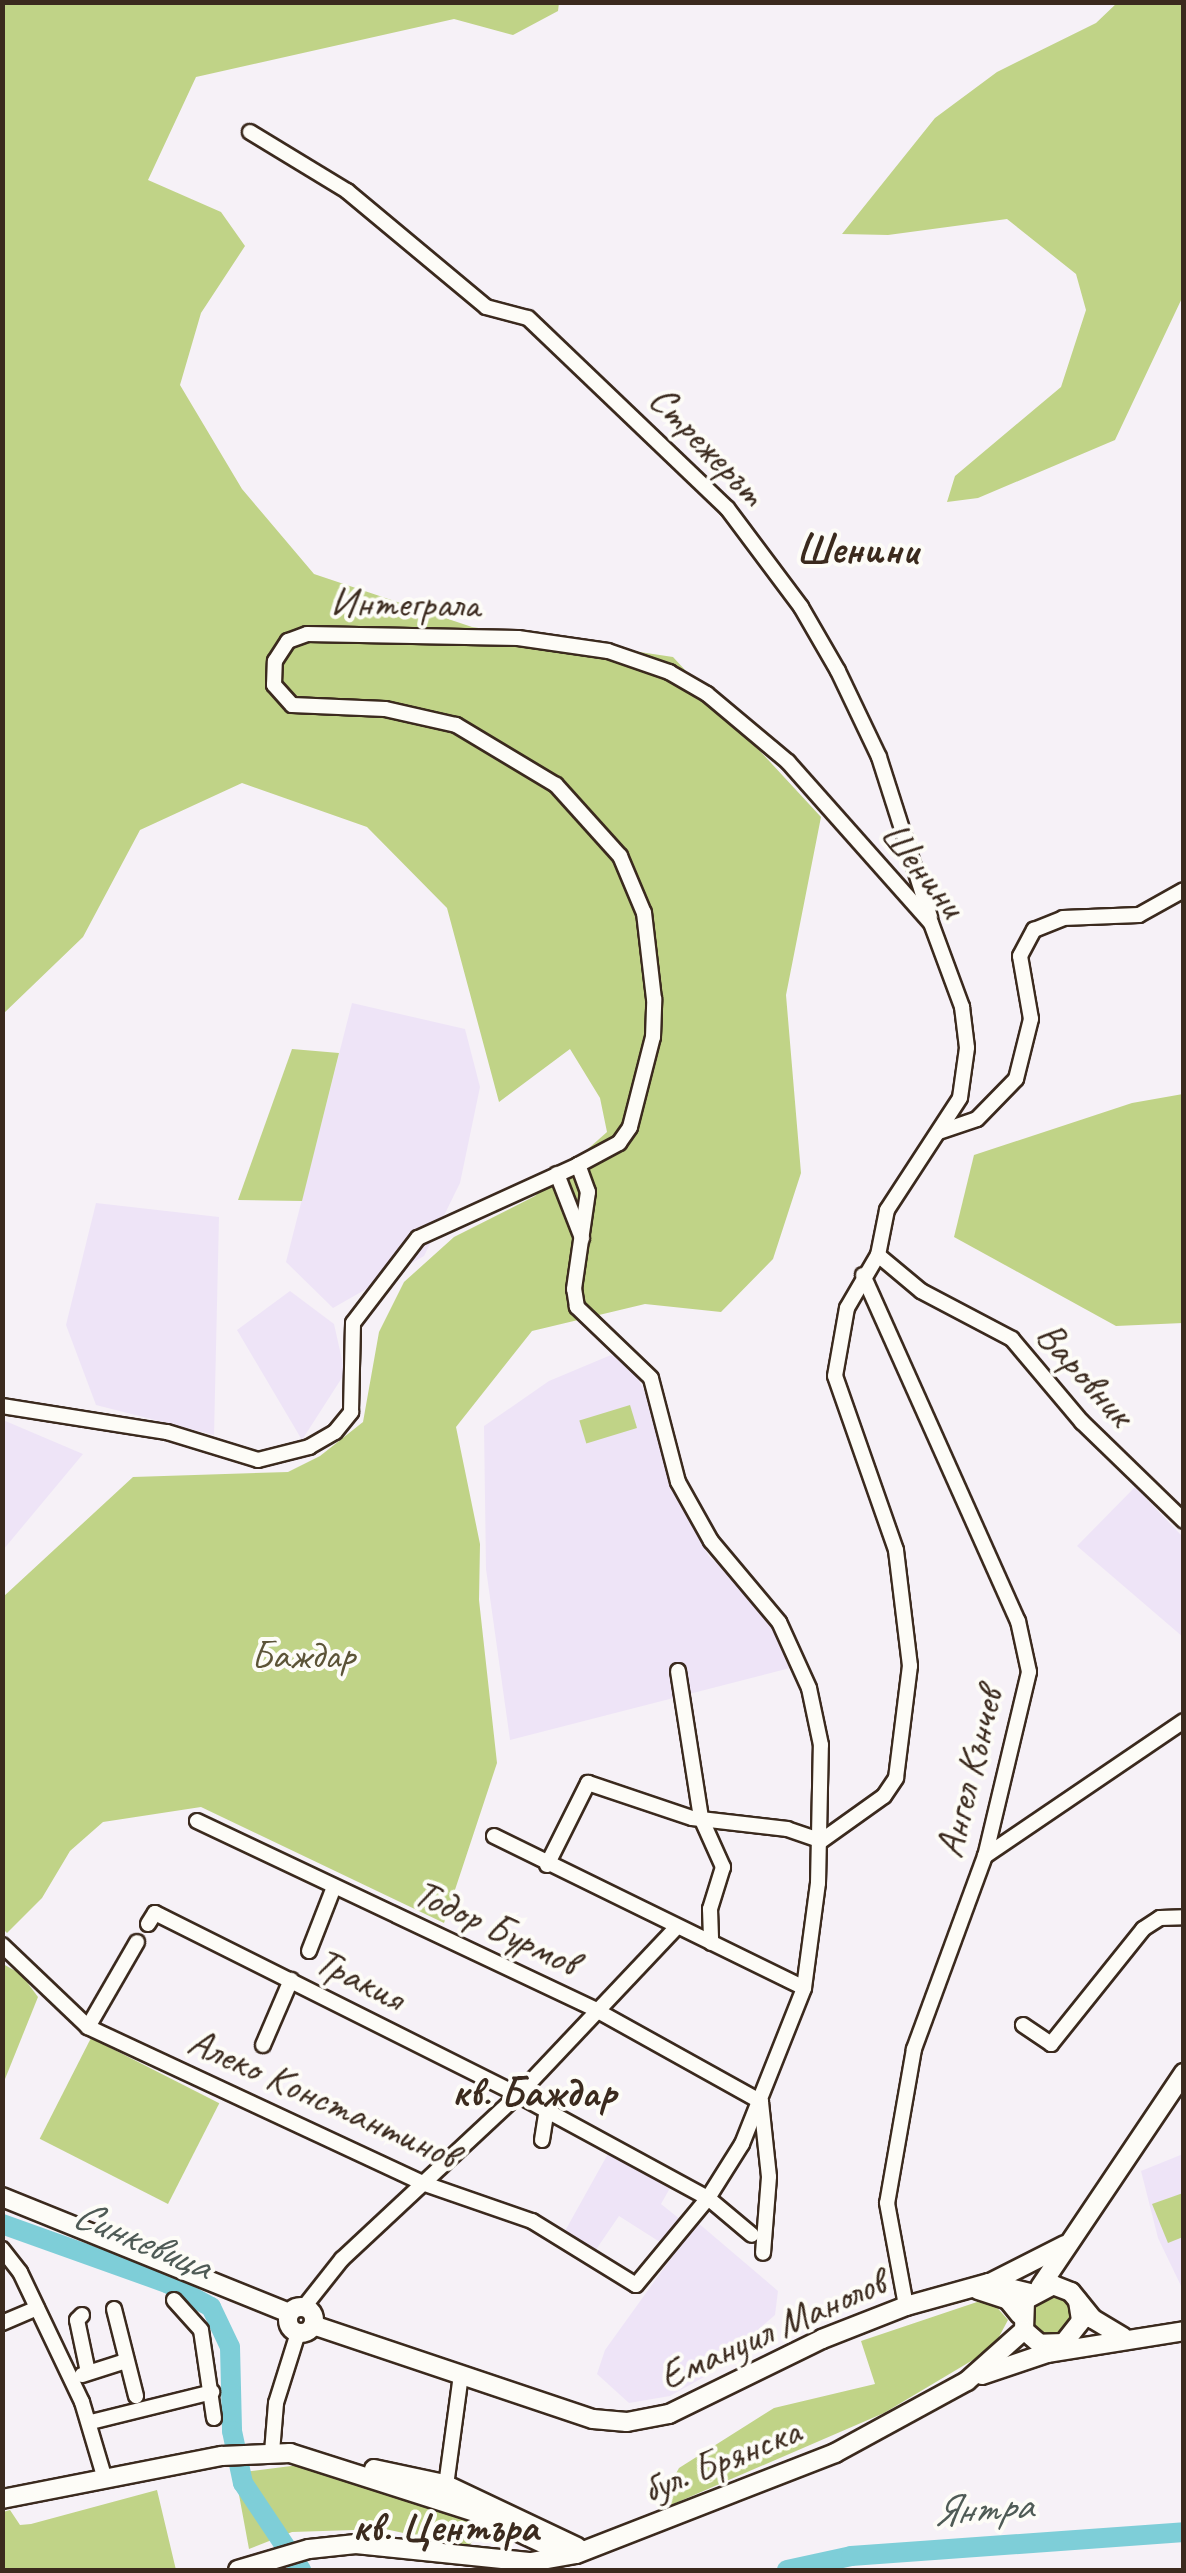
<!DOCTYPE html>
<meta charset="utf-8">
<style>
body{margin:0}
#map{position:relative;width:1186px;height:2573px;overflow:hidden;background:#f6f1f7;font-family:Caveat,sans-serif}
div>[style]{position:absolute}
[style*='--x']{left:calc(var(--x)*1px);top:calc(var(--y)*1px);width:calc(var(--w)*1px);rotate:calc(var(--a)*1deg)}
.built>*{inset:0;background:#eee4f7}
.green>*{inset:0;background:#c0d387;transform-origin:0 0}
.round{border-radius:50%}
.river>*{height:20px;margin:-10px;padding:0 10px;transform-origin:10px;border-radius:10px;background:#7eced8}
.roads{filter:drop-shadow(2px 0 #3b2a1e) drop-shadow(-2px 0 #3b2a1e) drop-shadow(0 2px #3b2a1e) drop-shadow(0 -2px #3b2a1e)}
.minor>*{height:14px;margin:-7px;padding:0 7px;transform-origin:7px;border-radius:7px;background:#fdfcf7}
.major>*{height:18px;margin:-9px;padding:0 9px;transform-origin:9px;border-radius:9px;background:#fdfcf7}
.major>.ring{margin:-9px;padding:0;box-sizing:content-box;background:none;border:18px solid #fdfcf7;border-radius:50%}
span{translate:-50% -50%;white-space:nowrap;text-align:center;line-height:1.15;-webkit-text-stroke:8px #fdfcf7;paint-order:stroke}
.street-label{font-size:40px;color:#3b2a1e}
.park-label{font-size:40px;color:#5c5438}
.neighbourhood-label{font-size:42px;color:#3b2a1e;font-weight:700}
.water-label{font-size:42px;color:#4f5b56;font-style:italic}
.frame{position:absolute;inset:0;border:5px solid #3b2a1e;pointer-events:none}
</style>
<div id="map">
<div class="built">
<div style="clip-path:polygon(352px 1003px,465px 1029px,480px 1087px,460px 1183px,424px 1256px,333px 1308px,286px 1262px)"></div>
<div style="clip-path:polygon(96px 1203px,219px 1217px,214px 1435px,96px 1405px,66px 1325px)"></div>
<div style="clip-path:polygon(290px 1291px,334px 1324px,345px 1373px,302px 1440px,237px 1330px)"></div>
<div style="clip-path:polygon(611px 1355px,633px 1368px,643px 1388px,708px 1555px,766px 1612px,790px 1668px,510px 1740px,486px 1569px,484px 1426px,549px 1381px)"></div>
<div style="clip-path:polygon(3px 1420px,83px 1454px,3px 1550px)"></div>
<div style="clip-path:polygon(1135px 1487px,1183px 1537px,1183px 1637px,1077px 1546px)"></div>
<div style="clip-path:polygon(609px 2152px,670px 2188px,661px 2204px,681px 2220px,663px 2244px,619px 2216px,595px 2251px,565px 2231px)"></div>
<div style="clip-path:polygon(1183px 2154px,1183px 2290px,1158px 2238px,1141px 2171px)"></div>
<div style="clip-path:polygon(697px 2222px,778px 2291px,775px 2315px,704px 2377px,670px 2396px,629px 2403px,597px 2374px,605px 2350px)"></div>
</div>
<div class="green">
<div style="clip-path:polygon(1118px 2px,1183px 3px,1183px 296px,1115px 440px,978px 498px,947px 502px,955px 476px,1061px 387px,1086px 310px,1076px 274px,1007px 219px,888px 235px,842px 234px,935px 118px,997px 72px,1096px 23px)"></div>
<div style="clip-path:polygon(3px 3px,559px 3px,558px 11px,513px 35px,454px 19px,196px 77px,148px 180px,221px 212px,245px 246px,201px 313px,180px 385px,242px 489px,314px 574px,472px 627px,673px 657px,821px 817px,786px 995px,801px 1173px,773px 1259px,721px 1312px,645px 1304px,532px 1331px,456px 1427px,480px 1544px,479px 1600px,497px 1763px,444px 1923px,201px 1807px,103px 1822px,70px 1851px,42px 1898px,7px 1933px,2px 1928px,3px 1597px,133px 1477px,288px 1472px,320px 1456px,363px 1422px,379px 1332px,404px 1282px,454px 1237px,535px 1196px,607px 1132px,600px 1098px,570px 1049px,499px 1102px,447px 908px,367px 827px,242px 783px,140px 830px,83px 937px,3px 1014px)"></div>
<div style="clip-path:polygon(292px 1049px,339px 1053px,302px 1201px,238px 1200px)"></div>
<div style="clip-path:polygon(1183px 1094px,1183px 1323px,1116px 1326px,954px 1237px,974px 1155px,1132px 1103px)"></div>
<div style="left:630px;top:1405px;width:24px;height:53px;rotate:73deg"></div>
<div style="clip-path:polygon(3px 1964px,21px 1974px,38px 1997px,3px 2084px)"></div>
<div style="left:91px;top:2038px;width:144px;height:113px;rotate:27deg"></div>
<div style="clip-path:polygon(1183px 2193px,1183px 2237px,1168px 2243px,1152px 2204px)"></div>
<div class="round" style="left:1032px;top:2295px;width:42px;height:42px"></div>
<div style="clip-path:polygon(977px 2302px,994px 2304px,1008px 2320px,993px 2348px,884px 2413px,671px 2505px,667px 2490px,679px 2468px,774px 2408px,875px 2384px,861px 2341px)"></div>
<div style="clip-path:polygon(299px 2465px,471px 2515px,479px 2533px,468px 2547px,385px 2529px,292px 2532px,249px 2549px,235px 2473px)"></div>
<div style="clip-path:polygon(157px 2490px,176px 2570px,3px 2570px,3px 2512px,10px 2510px,20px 2525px,31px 2524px)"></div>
</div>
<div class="river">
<div style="--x:2;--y:2224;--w:175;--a:19.7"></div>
<div style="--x:167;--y:2283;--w:50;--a:28.6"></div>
<div style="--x:211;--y:2307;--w:44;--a:64.6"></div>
<div style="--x:230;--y:2347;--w:84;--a:88.6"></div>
<div style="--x:232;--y:2431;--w:53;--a:78.1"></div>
<div style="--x:243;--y:2483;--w:105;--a:56.3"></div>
<div style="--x:787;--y:2570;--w:66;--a:-12.3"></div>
<div style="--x:851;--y:2556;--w:334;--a:-4.1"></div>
</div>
<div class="roads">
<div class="minor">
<div style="--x:250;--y:132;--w:114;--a:31.3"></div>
<div style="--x:347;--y:191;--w:181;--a:39.8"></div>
<div style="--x:486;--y:307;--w:43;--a:14.7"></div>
<div style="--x:528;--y:318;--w:275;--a:43.7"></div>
<div style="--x:727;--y:508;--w:124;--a:53.2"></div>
<div style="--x:801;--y:607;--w:74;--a:60"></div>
<div style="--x:838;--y:671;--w:95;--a:64.5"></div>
<div style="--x:879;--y:757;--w:168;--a:72.3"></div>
<div style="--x:939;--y:1132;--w:40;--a:-18.9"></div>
<div style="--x:977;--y:1119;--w:56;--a:-45.7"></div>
<div style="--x:1016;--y:1079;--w:62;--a:-76"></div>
<div style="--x:1031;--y:1019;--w:64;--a:-99.9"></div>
<div style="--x:1020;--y:956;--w:30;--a:-62"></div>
<div style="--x:1034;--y:930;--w:31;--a:-22"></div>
<div style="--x:1063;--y:918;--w:76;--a:-2.3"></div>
<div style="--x:1139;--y:915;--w:51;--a:-29.1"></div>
<div style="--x:557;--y:1174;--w:69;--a:68.7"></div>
<div style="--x:878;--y:1255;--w:56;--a:39.9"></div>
<div style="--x:921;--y:1291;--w:103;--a:27.8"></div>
<div style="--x:1012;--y:1339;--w:109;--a:49.9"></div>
<div style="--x:1082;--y:1422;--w:142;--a:44.1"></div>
<div style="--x:863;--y:1275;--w:379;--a:65.9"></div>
<div style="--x:1018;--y:1621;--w:52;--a:77.8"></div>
<div style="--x:1029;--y:1672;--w:189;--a:103.4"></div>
<div style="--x:985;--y:1856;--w:206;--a:110.2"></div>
<div style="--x:914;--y:2049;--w:156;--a:99.9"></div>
<div style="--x:887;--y:2203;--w:105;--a:79.5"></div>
<div style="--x:2;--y:1406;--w:167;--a:9"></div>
<div style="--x:167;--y:1432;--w:95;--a:17.1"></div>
<div style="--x:258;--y:1460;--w:53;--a:-14.3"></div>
<div style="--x:309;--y:1447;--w:30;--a:-30"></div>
<div style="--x:335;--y:1432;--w:26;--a:-51"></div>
<div style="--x:351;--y:1412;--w:89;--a:-88.7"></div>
<div style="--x:353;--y:1323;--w:107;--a:-52.6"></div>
<div style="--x:418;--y:1238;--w:176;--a:-24.5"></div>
<div style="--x:578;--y:1165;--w:47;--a:-28.2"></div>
<div style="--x:619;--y:1143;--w:19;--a:-55"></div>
<div style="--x:630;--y:1127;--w:93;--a:-75.7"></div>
<div style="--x:653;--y:1037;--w:38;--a:-88"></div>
<div style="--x:654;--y:999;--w:87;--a:-96.6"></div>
<div style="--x:644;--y:913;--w:62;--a:-112.8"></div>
<div style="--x:620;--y:856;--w:96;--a:-132"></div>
<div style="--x:556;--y:785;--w:117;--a:-149"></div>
<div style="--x:456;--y:725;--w:73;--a:-167.3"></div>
<div style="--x:385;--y:709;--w:93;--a:-177.5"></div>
<div style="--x:292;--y:705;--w:27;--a:-132"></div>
<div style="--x:274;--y:685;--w:24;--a:-88"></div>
<div style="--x:275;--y:661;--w:24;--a:-57"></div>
<div style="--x:288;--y:641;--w:20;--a:-20"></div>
<div style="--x:307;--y:634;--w:211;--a:1.1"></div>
<div style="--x:518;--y:638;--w:91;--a:8.2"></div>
<div style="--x:608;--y:651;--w:65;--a:19"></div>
<div style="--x:669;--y:672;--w:44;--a:30.1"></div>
<div style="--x:707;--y:694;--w:106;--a:40"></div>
<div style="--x:788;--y:762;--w:215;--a:48.4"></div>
<div style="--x:931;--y:923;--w:90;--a:69.7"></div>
<div style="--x:962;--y:1007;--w:41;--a:83"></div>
<div style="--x:967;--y:1048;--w:50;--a:98"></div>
<div style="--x:960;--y:1098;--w:134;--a:123.1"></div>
<div style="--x:887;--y:1210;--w:46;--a:101.3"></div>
<div style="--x:678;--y:1671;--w:149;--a:81.1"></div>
<div style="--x:701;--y:1818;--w:54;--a:65.8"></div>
<div style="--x:723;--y:1867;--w:44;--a:107.2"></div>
<div style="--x:710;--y:1909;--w:34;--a:88"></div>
<div style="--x:197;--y:1821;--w:441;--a:25.3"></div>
<div style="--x:596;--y:2010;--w:189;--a:29.1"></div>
<div style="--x:761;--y:2102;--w:75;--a:83.9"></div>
<div style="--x:769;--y:2177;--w:76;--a:94.5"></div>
<div style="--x:494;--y:1836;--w:345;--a:26.1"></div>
<div style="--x:985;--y:1856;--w:240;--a:-34.2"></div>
<div style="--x:547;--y:1865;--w:92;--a:-63.4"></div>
<div style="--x:588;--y:1783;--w:110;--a:18.6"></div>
<div style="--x:692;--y:1818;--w:96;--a:6.6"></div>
<div style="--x:787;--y:1829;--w:36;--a:19"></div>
<div style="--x:821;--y:1841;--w:77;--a:-35.5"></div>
<div style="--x:884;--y:1796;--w:22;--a:-56"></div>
<div style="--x:896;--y:1778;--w:113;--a:-82.9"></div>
<div style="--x:910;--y:1666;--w:117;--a:-96.9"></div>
<div style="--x:896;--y:1550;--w:184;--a:-109.3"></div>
<div style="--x:835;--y:1376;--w:69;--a:-80"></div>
<div style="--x:847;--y:1308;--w:61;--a:-59.7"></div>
<div style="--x:148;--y:1924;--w:13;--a:-58"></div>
<div style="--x:155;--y:1913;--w:406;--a:26.6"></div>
<div style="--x:518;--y:2095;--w:216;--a:28.5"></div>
<div style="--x:708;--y:2198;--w:57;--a:40.1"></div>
<div style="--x:2;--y:1945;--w:119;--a:43.6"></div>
<div style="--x:88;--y:2027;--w:369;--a:25"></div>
<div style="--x:422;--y:2183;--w:116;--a:19.1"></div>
<div style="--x:532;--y:2221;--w:122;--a:31.6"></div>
<div style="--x:636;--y:2285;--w:113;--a:-50.4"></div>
<div style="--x:708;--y:2198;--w:64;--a:-57.8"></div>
<div style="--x:742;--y:2144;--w:168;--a:-68.3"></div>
<div style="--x:804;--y:1988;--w:106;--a:-82.4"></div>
<div style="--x:818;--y:1883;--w:138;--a:-88.8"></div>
<div style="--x:821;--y:1745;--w:58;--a:-101.9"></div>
<div style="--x:809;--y:1688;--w:72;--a:-114.4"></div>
<div style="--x:779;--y:1622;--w:106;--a:-130"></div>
<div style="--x:711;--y:1541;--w:68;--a:-119.2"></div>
<div style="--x:678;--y:1482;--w:107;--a:-104.6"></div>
<div style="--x:651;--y:1378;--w:103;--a:-136.2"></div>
<div style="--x:577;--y:1307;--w:18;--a:-99"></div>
<div style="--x:574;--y:1289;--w:98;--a:-81.8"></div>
<div style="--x:588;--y:1192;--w:29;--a:-110"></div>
<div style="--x:309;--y:1951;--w:69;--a:-68.7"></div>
<div style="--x:1023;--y:2025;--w:34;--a:34"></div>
<div style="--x:1051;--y:2044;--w:147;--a:-51.3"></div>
<div style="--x:1143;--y:1929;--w:20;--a:-33"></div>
<div style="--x:1160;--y:1918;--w:24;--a:-2"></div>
<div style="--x:88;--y:2027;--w:98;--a:-60"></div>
<div style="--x:263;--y:2045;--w:71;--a:-66.7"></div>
<div style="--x:542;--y:2140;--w:30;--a:-81"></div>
<div style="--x:2;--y:2249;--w:29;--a:52"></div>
<div style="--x:20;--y:2272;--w:144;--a:64.5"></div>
<div style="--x:82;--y:2402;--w:80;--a:73.4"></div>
<div style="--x:174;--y:2300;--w:40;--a:48"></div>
<div style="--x:201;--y:2330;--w:89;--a:81.6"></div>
<div style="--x:304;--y:2307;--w:61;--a:-51.6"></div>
<div style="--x:342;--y:2259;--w:241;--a:-43"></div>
<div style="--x:518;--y:2095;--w:228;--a:-46.6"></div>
<div style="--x:114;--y:2309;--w:90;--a:75.8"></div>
<div style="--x:82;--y:2315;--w:7;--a:135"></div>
<div style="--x:77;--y:2320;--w:53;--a:78.1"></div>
<div style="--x:2;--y:2323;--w:38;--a:-23"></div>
<div style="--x:82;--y:2375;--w:46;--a:-17.7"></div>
<div style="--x:91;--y:2422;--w:125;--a:-13.9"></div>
<div style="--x:272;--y:2452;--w:49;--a:-85.3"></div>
<div style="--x:276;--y:2403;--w:73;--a:-72.6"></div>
<div style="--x:445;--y:2493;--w:119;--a:-82.3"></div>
</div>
<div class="major">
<div style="--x:2;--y:2197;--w:310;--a:22"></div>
<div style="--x:990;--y:2283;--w:84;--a:-26.9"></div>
<div style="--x:1040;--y:2287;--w:258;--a:-56.1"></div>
<div style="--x:978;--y:2290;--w:32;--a:18"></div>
<div style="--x:1008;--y:2300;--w:19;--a:51"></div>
<div style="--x:1078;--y:2301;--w:20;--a:81"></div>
<div style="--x:1081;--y:2321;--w:28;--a:128"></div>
<div style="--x:1064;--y:2343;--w:24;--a:178"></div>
<div style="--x:1040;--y:2344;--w:21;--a:-139"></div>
<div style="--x:1024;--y:2330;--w:30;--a:-88"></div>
<div style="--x:1025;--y:2300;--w:32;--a:-28"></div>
<div style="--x:1053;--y:2285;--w:19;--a:21"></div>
<div style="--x:1071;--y:2292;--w:35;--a:51"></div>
<div style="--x:1093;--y:2319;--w:35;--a:31"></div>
<div class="ring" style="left:288px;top:2307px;width:8px;height:8px"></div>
<div style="--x:313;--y:2325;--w:295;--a:18.6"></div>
<div style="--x:593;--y:2419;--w:34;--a:5"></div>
<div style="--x:627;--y:2422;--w:43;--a:-10.8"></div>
<div style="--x:669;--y:2414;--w:170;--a:-26.1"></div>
<div style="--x:822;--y:2339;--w:90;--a:-21.4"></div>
<div style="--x:906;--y:2306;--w:86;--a:-15.5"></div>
<div style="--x:989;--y:2283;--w:42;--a:13.7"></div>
<div style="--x:982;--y:2375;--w:69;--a:-18.7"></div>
<div style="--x:1047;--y:2353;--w:139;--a:-9.1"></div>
<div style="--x:374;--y:2469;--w:72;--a:12.1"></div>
<div style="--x:444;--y:2484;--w:147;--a:25.3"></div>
<div style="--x:2;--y:2499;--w:224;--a:-11.1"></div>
<div style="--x:222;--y:2456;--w:68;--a:-2.5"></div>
<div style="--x:290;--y:2453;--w:197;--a:17.7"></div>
<div style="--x:478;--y:2513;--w:99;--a:25"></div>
<div style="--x:238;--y:2570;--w:74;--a:-16.5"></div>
<div style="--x:309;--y:2549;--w:47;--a:-6.1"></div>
<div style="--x:356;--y:2544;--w:176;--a:5.9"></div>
<div style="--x:531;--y:2562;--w:46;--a:-10.1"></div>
<div style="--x:576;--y:2554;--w:278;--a:-21.3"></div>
<div style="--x:835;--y:2453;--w:150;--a:-28.6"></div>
<div style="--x:967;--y:2381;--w:76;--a:-41.8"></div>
</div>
</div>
<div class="street-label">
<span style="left:707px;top:445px;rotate:46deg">Стрежерът</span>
<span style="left:405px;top:603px;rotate:1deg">Интеграла</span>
<span style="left:923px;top:869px;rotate:51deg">Шенини</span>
<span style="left:1085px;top:1374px;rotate:48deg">Варовник</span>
<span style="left:969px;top:1773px;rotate:-76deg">Ангел Кънчев</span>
<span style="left:496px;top:1927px;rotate:25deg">Тодор Бурмов</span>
<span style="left:360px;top:1979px;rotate:27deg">Тракия</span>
<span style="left:323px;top:2098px;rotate:24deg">Алеко Константинов</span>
<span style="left:772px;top:2329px;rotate:-24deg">Емануил Манолов</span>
<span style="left:721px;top:2460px;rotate:-22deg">бул. Брянска</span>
</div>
<div class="park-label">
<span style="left:303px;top:1655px">Баждар</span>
</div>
<div class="neighbourhood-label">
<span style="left:857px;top:550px">Шенини</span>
<span style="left:534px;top:2093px">кв. Баждар</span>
<span style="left:445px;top:2528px">кв. Центъра</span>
</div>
<div class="water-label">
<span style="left:142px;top:2240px;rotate:23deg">Синкевица</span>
<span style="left:982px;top:2509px;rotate:-4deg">Янтра</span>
</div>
<div class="frame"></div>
</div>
